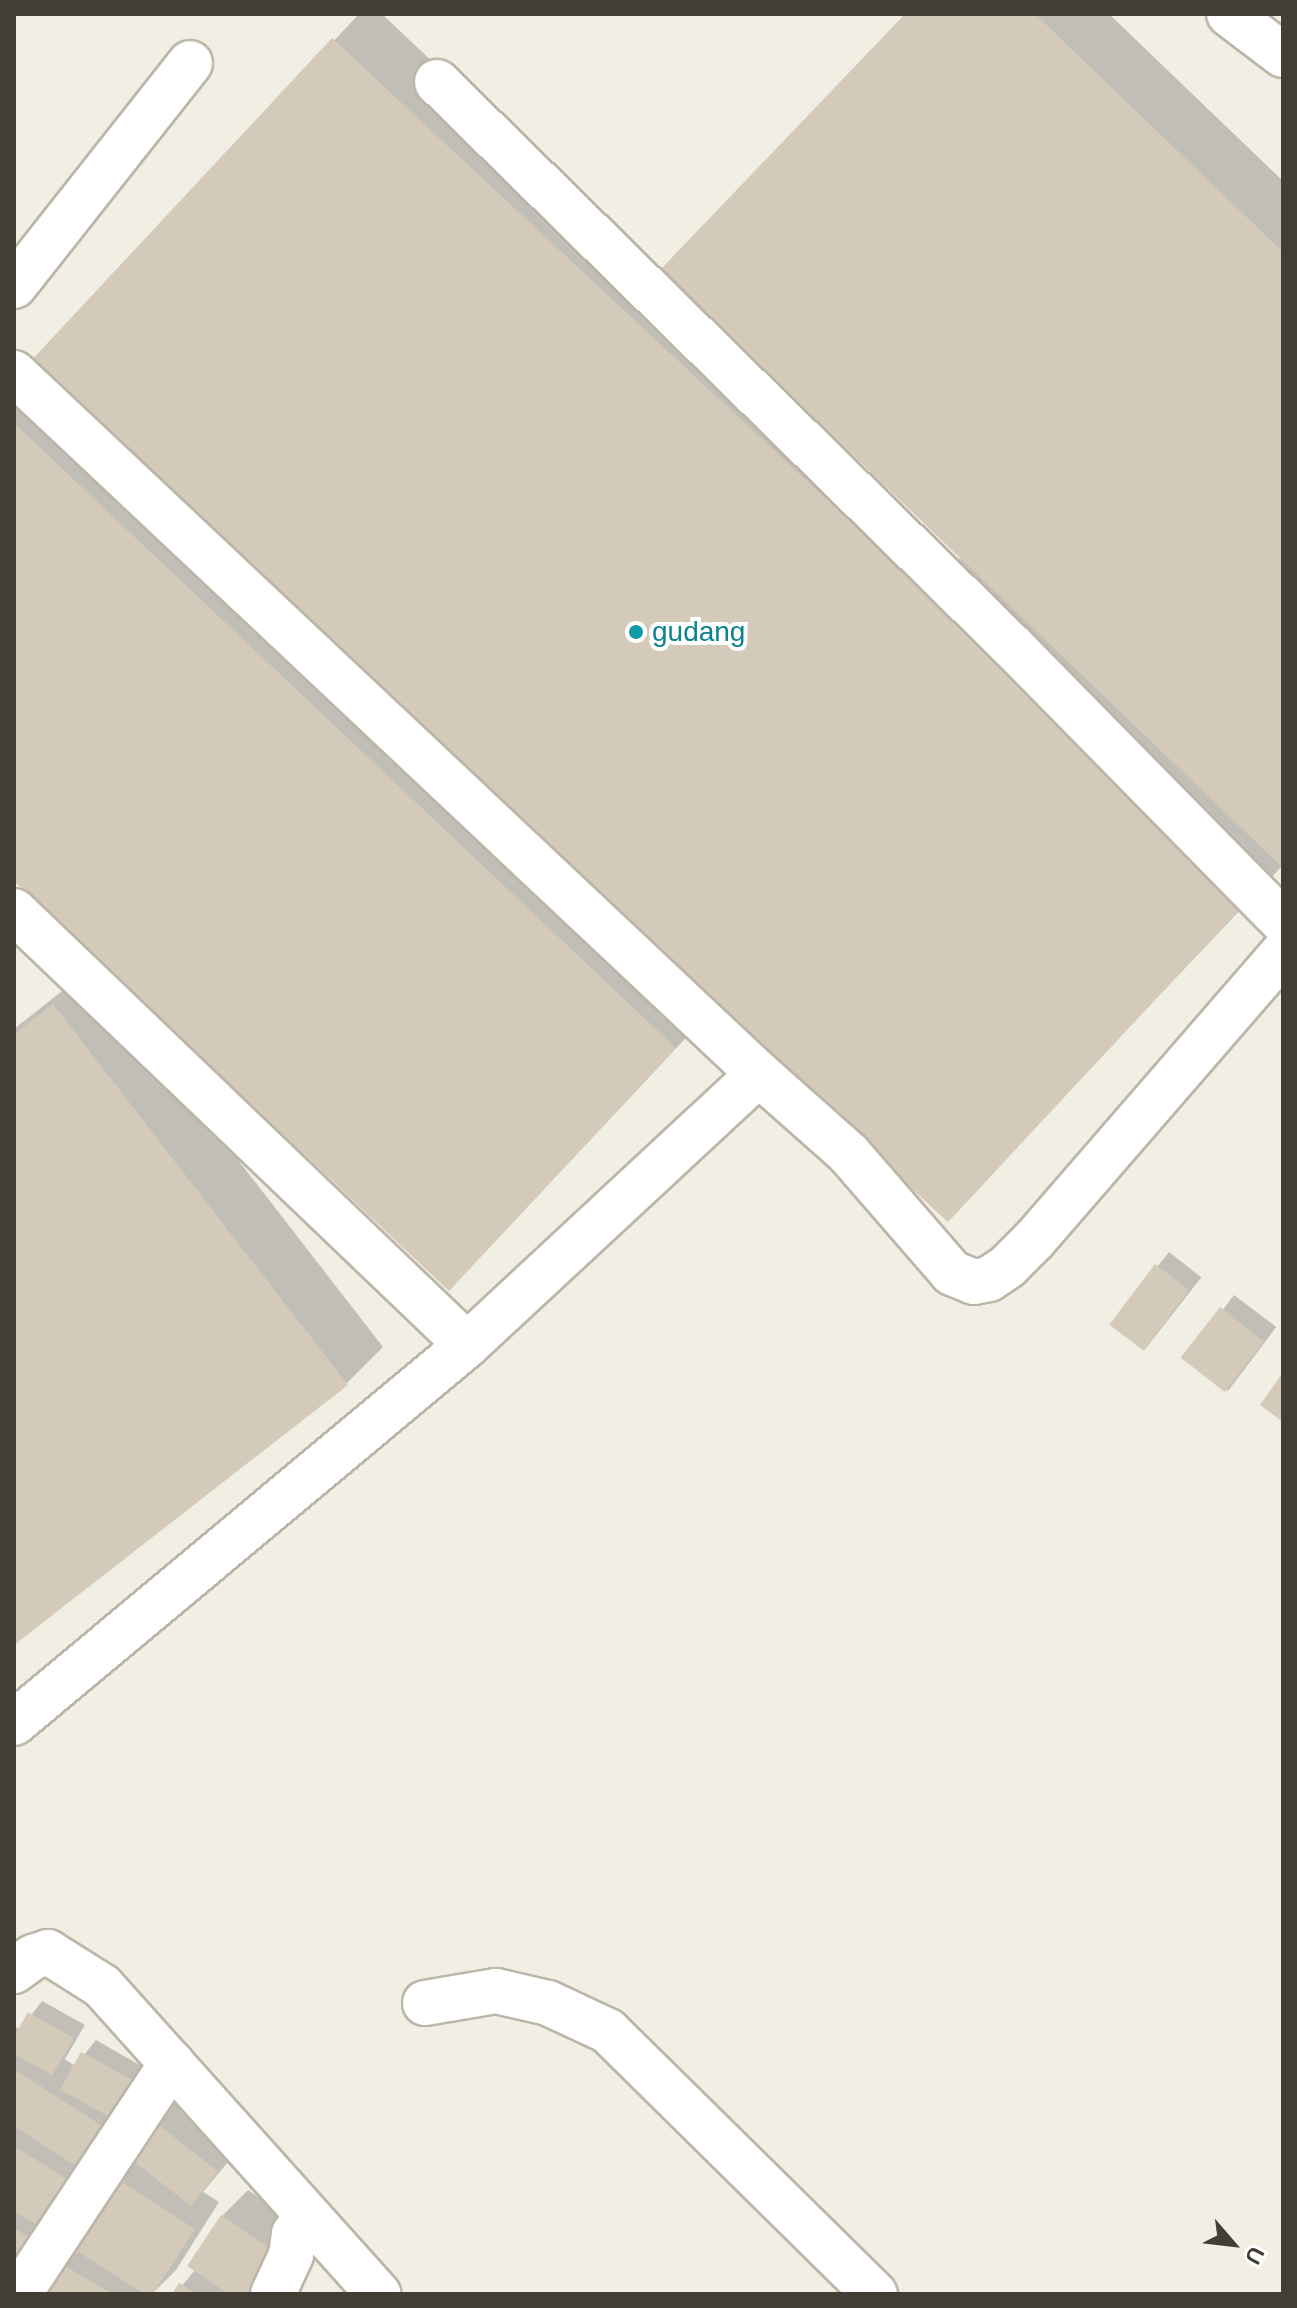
<!DOCTYPE html>
<style>
body{margin:0}
#map{position:relative;width:1297px;height:2308px;overflow:hidden;background:#f1eee4;font-family:Helvetica,sans-serif}
div>[style]{position:absolute}
[style*='--x']{left:calc(var(--x)*1px);top:calc(var(--y)*1px);width:calc(var(--w)*1px);rotate:calc(var(--a)*1deg)}
.shadow>*{inset:0;background:#0003;transform-origin:0 0}
.building>*{inset:0;background:#d3caba;transform-origin:0 0}
.roads{filter:drop-shadow(2px 0 #bcb6a7) drop-shadow(-2px 0 #bcb6a7) drop-shadow(0 2px #bcb6a7) drop-shadow(0 -2px #bcb6a7)}
.minor>*{height:44px;margin:-22px;padding:0 22px;transform-origin:22px;border-radius:22px;background:#fff}
.dots>*{width:22px;height:22px;translate:-50% -50%;box-sizing:border-box;border:4px solid #fff;border-radius:50%}
span{translate:-50% -50%;white-space:nowrap;text-align:center;line-height:1.15;-webkit-text-stroke:8px #fff;paint-order:stroke}
.culture-label{font-size:28px;color:#0d838f}
.left{translate:0 -50%;text-align:left}
.frame{position:absolute;inset:0;border:16px solid #433e34;pointer-events:none}
.north{position:absolute;left:1193px;top:2204px;width:80px;height:80px;-webkit-text-stroke:6px #fff;paint-order:stroke;rotate:118deg;font-size:22px;font-weight:700;line-height:32px;text-align:center;color:#433e34}
.north::after{content:'';display:block;margin:auto;width:28px;height:36px;background:#433e34;clip-path:polygon(50% 0,100% 100%,50% 72%,0 100%)}
</style>
<div id="map">
<div class="shadow">
<div style="clip-path:polygon(359px 14px,382px 14px,959px 559px,962px 556px,908px 14px,1109px 14px,1283px 181px,1283px 865px,977px 1187px,713px 1009px,485px 1252px,14px 879px,14px 408px,45px 377px,30px 363px)"></div>
<div style="clip-path:polygon(90px 969px,383px 1347px,347px 1383px,14px 1643px,14px 1029px)"></div>
<div style="left:1169px;top:1252px;width:41px;height:92px;rotate:38deg"></div>
<div style="left:1234px;top:1295px;width:53px;height:80px;rotate:37deg"></div>
<div style="clip-path:polygon(42px 2001px,85px 2025px,65px 2059px,75px 2066px,96px 2040px,143px 2067px,14px 2288px,14px 2026px,20px 2030px)"></div>
<div style="clip-path:polygon(178px 2095px,242px 2145px,203px 2192px,219px 2202px,176px 2270px,152px 2294px,46px 2294px,64px 2265px,79px 2250px,118px 2179px,136px 2161px,153px 2121px)"></div>
<div style="clip-path:polygon(248px 2190px,304px 2228px,265px 2294px,175px 2294px,196px 2269px,222px 2216px)"></div>
</div>
<div class="building">
<div style="clip-path:polygon(905px 14px,1035px 14px,1283px 252px,1283px 868px,660px 270px)"></div>
<div style="left:332px;top:38px;width:1258px;height:446px;rotate:43deg"></div>
<div style="clip-path:polygon(14px 423px,676px 1048px,449px 1291px,14px 881px)"></div>
<div style="clip-path:polygon(53px 1004px,348px 1385px,14px 1645px,14px 1034px)"></div>
<div style="left:1155px;top:1264px;width:43px;height:76px;rotate:37deg"></div>
<div style="left:1220px;top:1307px;width:56px;height:64px;rotate:38deg"></div>
<div style="clip-path:polygon(1283px 1372px,1283px 1422px,1260px 1405px)"></div>
<div style="clip-path:polygon(28px 2012px,74px 2038px,52px 2075px,14px 2054px,14px 2037px)"></div>
<div style="left:81px;top:2052px;width:58px;height:43px;rotate:29deg"></div>
<div style="clip-path:polygon(14px 2069px,113px 2133px,86px 2173px,14px 2126px)"></div>
<div style="left:151px;top:2119px;width:85px;height:44px;rotate:38deg"></div>
<div style="clip-path:polygon(14px 2146px,83px 2189px,54px 2236px,14px 2211px)"></div>
<div style="clip-path:polygon(116px 2178px,195px 2229px,153px 2294px,144px 2294px,72px 2248px)"></div>
<div style="clip-path:polygon(221px 2215px,280px 2255px,253px 2294px,229px 2294px,187px 2266px)"></div>
<div style="clip-path:polygon(14px 2228px,35px 2241px,14px 2275px)"></div>
<div style="clip-path:polygon(62px 2264px,112px 2294px,44px 2294px)"></div>
<div style="clip-path:polygon(179px 2283px,198px 2294px,172px 2294px)"></div>
</div>
<div class="roads">
<div class="minor">
<div style="--x:1229;--y:14;--w:68;--a:37.2"></div>
<div style="--x:437;--y:82;--w:804;--a:44.45"></div>
<div style="--x:1011;--y:645;--w:388;--a:45.5"></div>
<div style="--x:14;--y:286;--w:284;--a:-51.7"></div>
<div style="--x:14;--y:373;--w:1023;--a:43.26"></div>
<div style="--x:14;--y:911;--w:627;--a:43.77"></div>
<div style="--x:14;--y:1723;--w:590;--a:-39.84"></div>
<div style="--x:467;--y:1345;--w:398;--a:-42.9"></div>
<div style="--x:759;--y:1074;--w:120;--a:41.6"></div>
<div style="--x:849;--y:1154;--w:157;--a:49.1"></div>
<div style="--x:952;--y:1273;--w:24;--a:22"></div>
<div style="--x:974;--y:1282;--w:15;--a:-11"></div>
<div style="--x:989;--y:1279;--w:23;--a:-34"></div>
<div style="--x:1008;--y:1266;--w:38;--a:-45"></div>
<div style="--x:1035;--y:1239;--w:379;--a:-49.1"></div>
<div style="--x:14;--y:1971;--w:24;--a:-36"></div>
<div style="--x:33;--y:1957;--w:16;--a:-18"></div>
<div style="--x:48;--y:1952;--w:64;--a:32.2"></div>
<div style="--x:102;--y:1986;--w:414;--a:48.1"></div>
<div style="--x:425;--y:2003;--w:72;--a:-9.6"></div>
<div style="--x:496;--y:1991;--w:53;--a:13"></div>
<div style="--x:548;--y:2003;--w:66;--a:25"></div>
<div style="--x:608;--y:2031;--w:375;--a:44.6"></div>
<div style="--x:19;--y:2294;--w:277;--a:-56.5"></div>
<div style="--x:273;--y:2294;--w:43;--a:-65.2"></div>
<div style="--x:291;--y:2255;--w:21;--a:-82"></div>
<div style="--x:294;--y:2234;--w:23;--a:-56"></div>
</div>
</div>
<div class="dots">
<div style="left:636px;top:632px;background:#0f9aa8"></div>
</div>
<div class="culture-label">
<span class="left" style="left:652px;top:632px">gudang</span>
</div>
<div class="frame"></div>
<div class="north">U</div>
</div>
